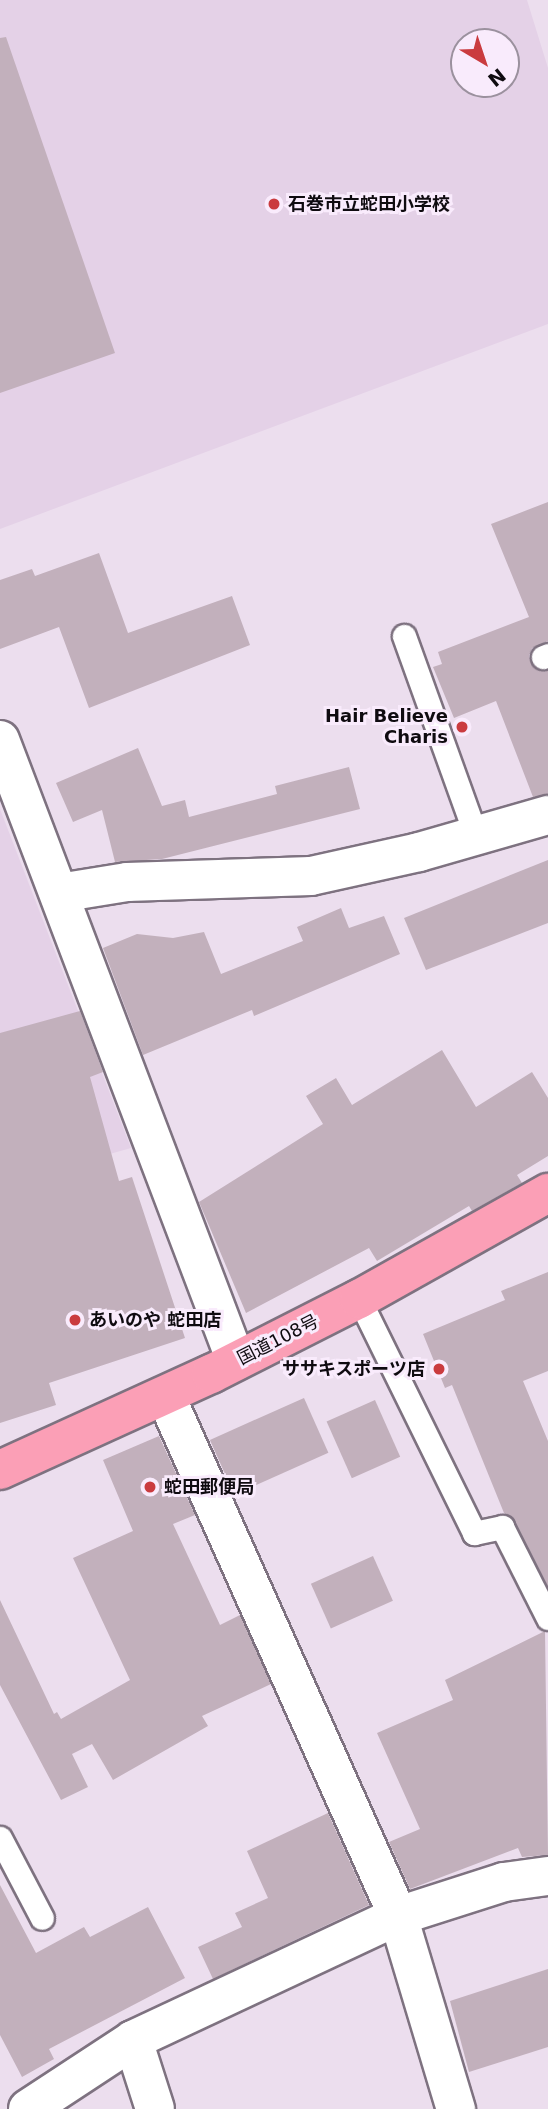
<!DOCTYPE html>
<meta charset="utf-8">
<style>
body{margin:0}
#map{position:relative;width:548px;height:2109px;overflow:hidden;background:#ecdeee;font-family:"DejaVu Sans","Noto Sans JP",sans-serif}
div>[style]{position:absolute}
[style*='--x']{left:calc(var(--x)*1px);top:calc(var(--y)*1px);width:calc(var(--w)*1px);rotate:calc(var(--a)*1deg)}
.built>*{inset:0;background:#e4d1e7}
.building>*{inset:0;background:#c2b0bc;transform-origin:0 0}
.roads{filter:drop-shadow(2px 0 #7e7280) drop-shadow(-2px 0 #7e7280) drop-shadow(0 2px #7e7280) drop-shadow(0 -2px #7e7280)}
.lane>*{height:23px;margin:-11.5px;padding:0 11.5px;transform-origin:11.5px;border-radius:11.5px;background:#fff}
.street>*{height:38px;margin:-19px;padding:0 19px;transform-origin:19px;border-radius:19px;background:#fff}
.highway>*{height:38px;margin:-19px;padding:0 19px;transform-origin:19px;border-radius:19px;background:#fb9fb6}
.dots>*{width:19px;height:19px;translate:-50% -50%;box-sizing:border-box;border:4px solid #f9ebfc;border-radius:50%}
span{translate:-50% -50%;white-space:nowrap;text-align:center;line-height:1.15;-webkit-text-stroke:6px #f9ebfc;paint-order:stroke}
.poi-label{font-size:18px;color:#0f0b10;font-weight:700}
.left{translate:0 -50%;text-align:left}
.right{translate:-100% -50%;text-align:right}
.street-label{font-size:18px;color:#0f0b10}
.north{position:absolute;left:450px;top:28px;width:70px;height:70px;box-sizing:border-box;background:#f9ebfc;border:2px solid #9b919e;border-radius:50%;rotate:141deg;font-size:19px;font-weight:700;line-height:28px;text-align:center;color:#0f0b10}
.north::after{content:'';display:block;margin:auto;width:24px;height:32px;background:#ca3b3f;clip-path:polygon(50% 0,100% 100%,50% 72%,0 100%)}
</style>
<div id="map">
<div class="built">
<div style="clip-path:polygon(evenodd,0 0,527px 0,548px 68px,548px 324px,0 529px,0 0,464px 42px,506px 42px,506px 84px,464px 84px,464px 42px)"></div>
<div style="clip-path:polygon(0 809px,131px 1148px,0 1185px)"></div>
</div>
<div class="building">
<div style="clip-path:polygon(6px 37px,115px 353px,0 393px,0 38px)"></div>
<div style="clip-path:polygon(548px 502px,548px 641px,532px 648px,529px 656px,535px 668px,548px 670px,548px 794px,533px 797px,496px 701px,454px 718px,433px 667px,442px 664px,438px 652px,529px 617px,491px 524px)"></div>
<div style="clip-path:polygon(99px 553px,128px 633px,232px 596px,250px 645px,89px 708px,59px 627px,0 649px,0 580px,32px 569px,35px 576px)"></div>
<div style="clip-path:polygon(138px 748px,162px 806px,185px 800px,189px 817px,277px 794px,275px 786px,349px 767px,360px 809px,162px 859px,115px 862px,102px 810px,73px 822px,56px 783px)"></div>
<div style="clip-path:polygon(548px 860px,548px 923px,426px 970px,404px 918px)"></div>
<div style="clip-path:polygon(341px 908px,349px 928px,384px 916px,400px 954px,254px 1016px,252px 1010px,143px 1055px,103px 948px,137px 934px,173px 938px,204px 932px,221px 974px,303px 941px,297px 927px)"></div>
<div style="clip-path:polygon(80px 1011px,103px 1072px,90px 1077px,119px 1181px,132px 1177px,185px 1338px,49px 1383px,56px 1405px,0 1423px,0 1033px)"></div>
<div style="clip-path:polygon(442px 1050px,476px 1107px,532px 1072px,548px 1098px,548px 1156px,517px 1175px,522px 1183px,472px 1211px,469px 1206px,377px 1261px,369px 1248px,246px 1313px,199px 1202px,323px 1124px,306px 1096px,336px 1078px,352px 1105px)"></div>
<div style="clip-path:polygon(548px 1272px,548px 1371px,523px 1381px,548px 1441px,548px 1587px,514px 1521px,504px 1513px,452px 1385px,445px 1388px,423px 1334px,505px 1300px,501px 1291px)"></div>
<div style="left:304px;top:1398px;width:60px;height:103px;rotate:66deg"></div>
<div style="left:375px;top:1400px;width:62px;height:53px;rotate:66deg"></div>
<div style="clip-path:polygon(159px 1436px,195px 1515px,173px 1524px,220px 1625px,240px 1615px,271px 1684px,202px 1716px,208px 1726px,113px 1780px,92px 1744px,72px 1754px,88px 1787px,61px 1800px,0 1685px,0 1600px,54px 1714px,57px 1712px,61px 1719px,130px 1680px,73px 1558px,133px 1531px,103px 1460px)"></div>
<div style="left:373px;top:1556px;width:49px;height:68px;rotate:66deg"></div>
<div style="clip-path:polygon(545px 1631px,548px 1855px,522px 1857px,518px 1848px,410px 1889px,389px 1842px,420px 1829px,377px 1733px,453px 1700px,445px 1680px)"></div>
<div style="clip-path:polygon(328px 1813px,369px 1905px,213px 1979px,198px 1947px,242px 1927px,235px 1913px,268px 1898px,247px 1851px)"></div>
<div style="clip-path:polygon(0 1885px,36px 1953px,84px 1927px,90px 1937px,148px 1907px,185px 1978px,49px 2049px,54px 2059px,22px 2077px,0 2035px)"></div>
<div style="clip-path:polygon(548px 1969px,548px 2047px,469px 2072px,450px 2001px)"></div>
</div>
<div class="roads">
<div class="lane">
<div style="--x:404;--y:636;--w:213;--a:70.2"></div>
<div style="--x:543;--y:657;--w:5;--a:-22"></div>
<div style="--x:359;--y:1299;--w:261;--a:63.8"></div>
<div style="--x:474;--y:1533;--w:29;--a:-12"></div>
<div style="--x:502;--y:1527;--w:102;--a:63.2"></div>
<div style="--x:0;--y:1838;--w:90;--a:62.3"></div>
</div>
<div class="street">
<div style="--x:0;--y:740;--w:664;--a:69.19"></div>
<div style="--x:59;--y:893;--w:69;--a:-9.2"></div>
<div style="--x:127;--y:882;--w:184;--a:-1.9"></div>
<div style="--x:311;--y:876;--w:111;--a:-12.5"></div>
<div style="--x:419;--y:852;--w:134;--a:-16"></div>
<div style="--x:166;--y:1397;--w:568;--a:65.91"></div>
<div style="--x:398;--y:1916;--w:202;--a:73.3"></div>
<div style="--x:133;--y:2040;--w:72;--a:72.3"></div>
<div style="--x:28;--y:2109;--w:126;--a:-33.3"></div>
<div style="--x:133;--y:2040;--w:293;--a:-25.1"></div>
<div style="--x:398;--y:1916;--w:111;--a:-17.8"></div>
<div style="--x:504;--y:1882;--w:44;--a:-7.8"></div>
</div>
<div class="highway">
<div style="--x:0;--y:1470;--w:232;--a:-24.5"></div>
<div style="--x:211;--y:1374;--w:166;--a:-26.9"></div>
<div style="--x:359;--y:1299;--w:217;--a:-29.3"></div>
</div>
</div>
<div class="dots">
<div style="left:274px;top:204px;background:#ca3b3f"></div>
<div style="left:462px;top:727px;background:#ca3b3f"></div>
<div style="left:75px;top:1320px;background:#ca3b3f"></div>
<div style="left:439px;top:1369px;background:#ca3b3f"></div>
<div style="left:150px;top:1487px;background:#ca3b3f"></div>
</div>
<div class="poi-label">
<span class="left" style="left:288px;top:204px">石巻市立蛇田小学校</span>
<span class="right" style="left:448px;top:727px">Hair Believe<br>Charis</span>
<span class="left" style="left:89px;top:1320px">あいのや 蛇田店</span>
<span class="right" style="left:425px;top:1369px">ササキスポーツ店</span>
<span class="left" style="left:164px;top:1487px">蛇田郵便局</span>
</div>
<div class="street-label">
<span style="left:278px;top:1340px;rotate:-27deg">国道108号</span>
</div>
<div class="north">N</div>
</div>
